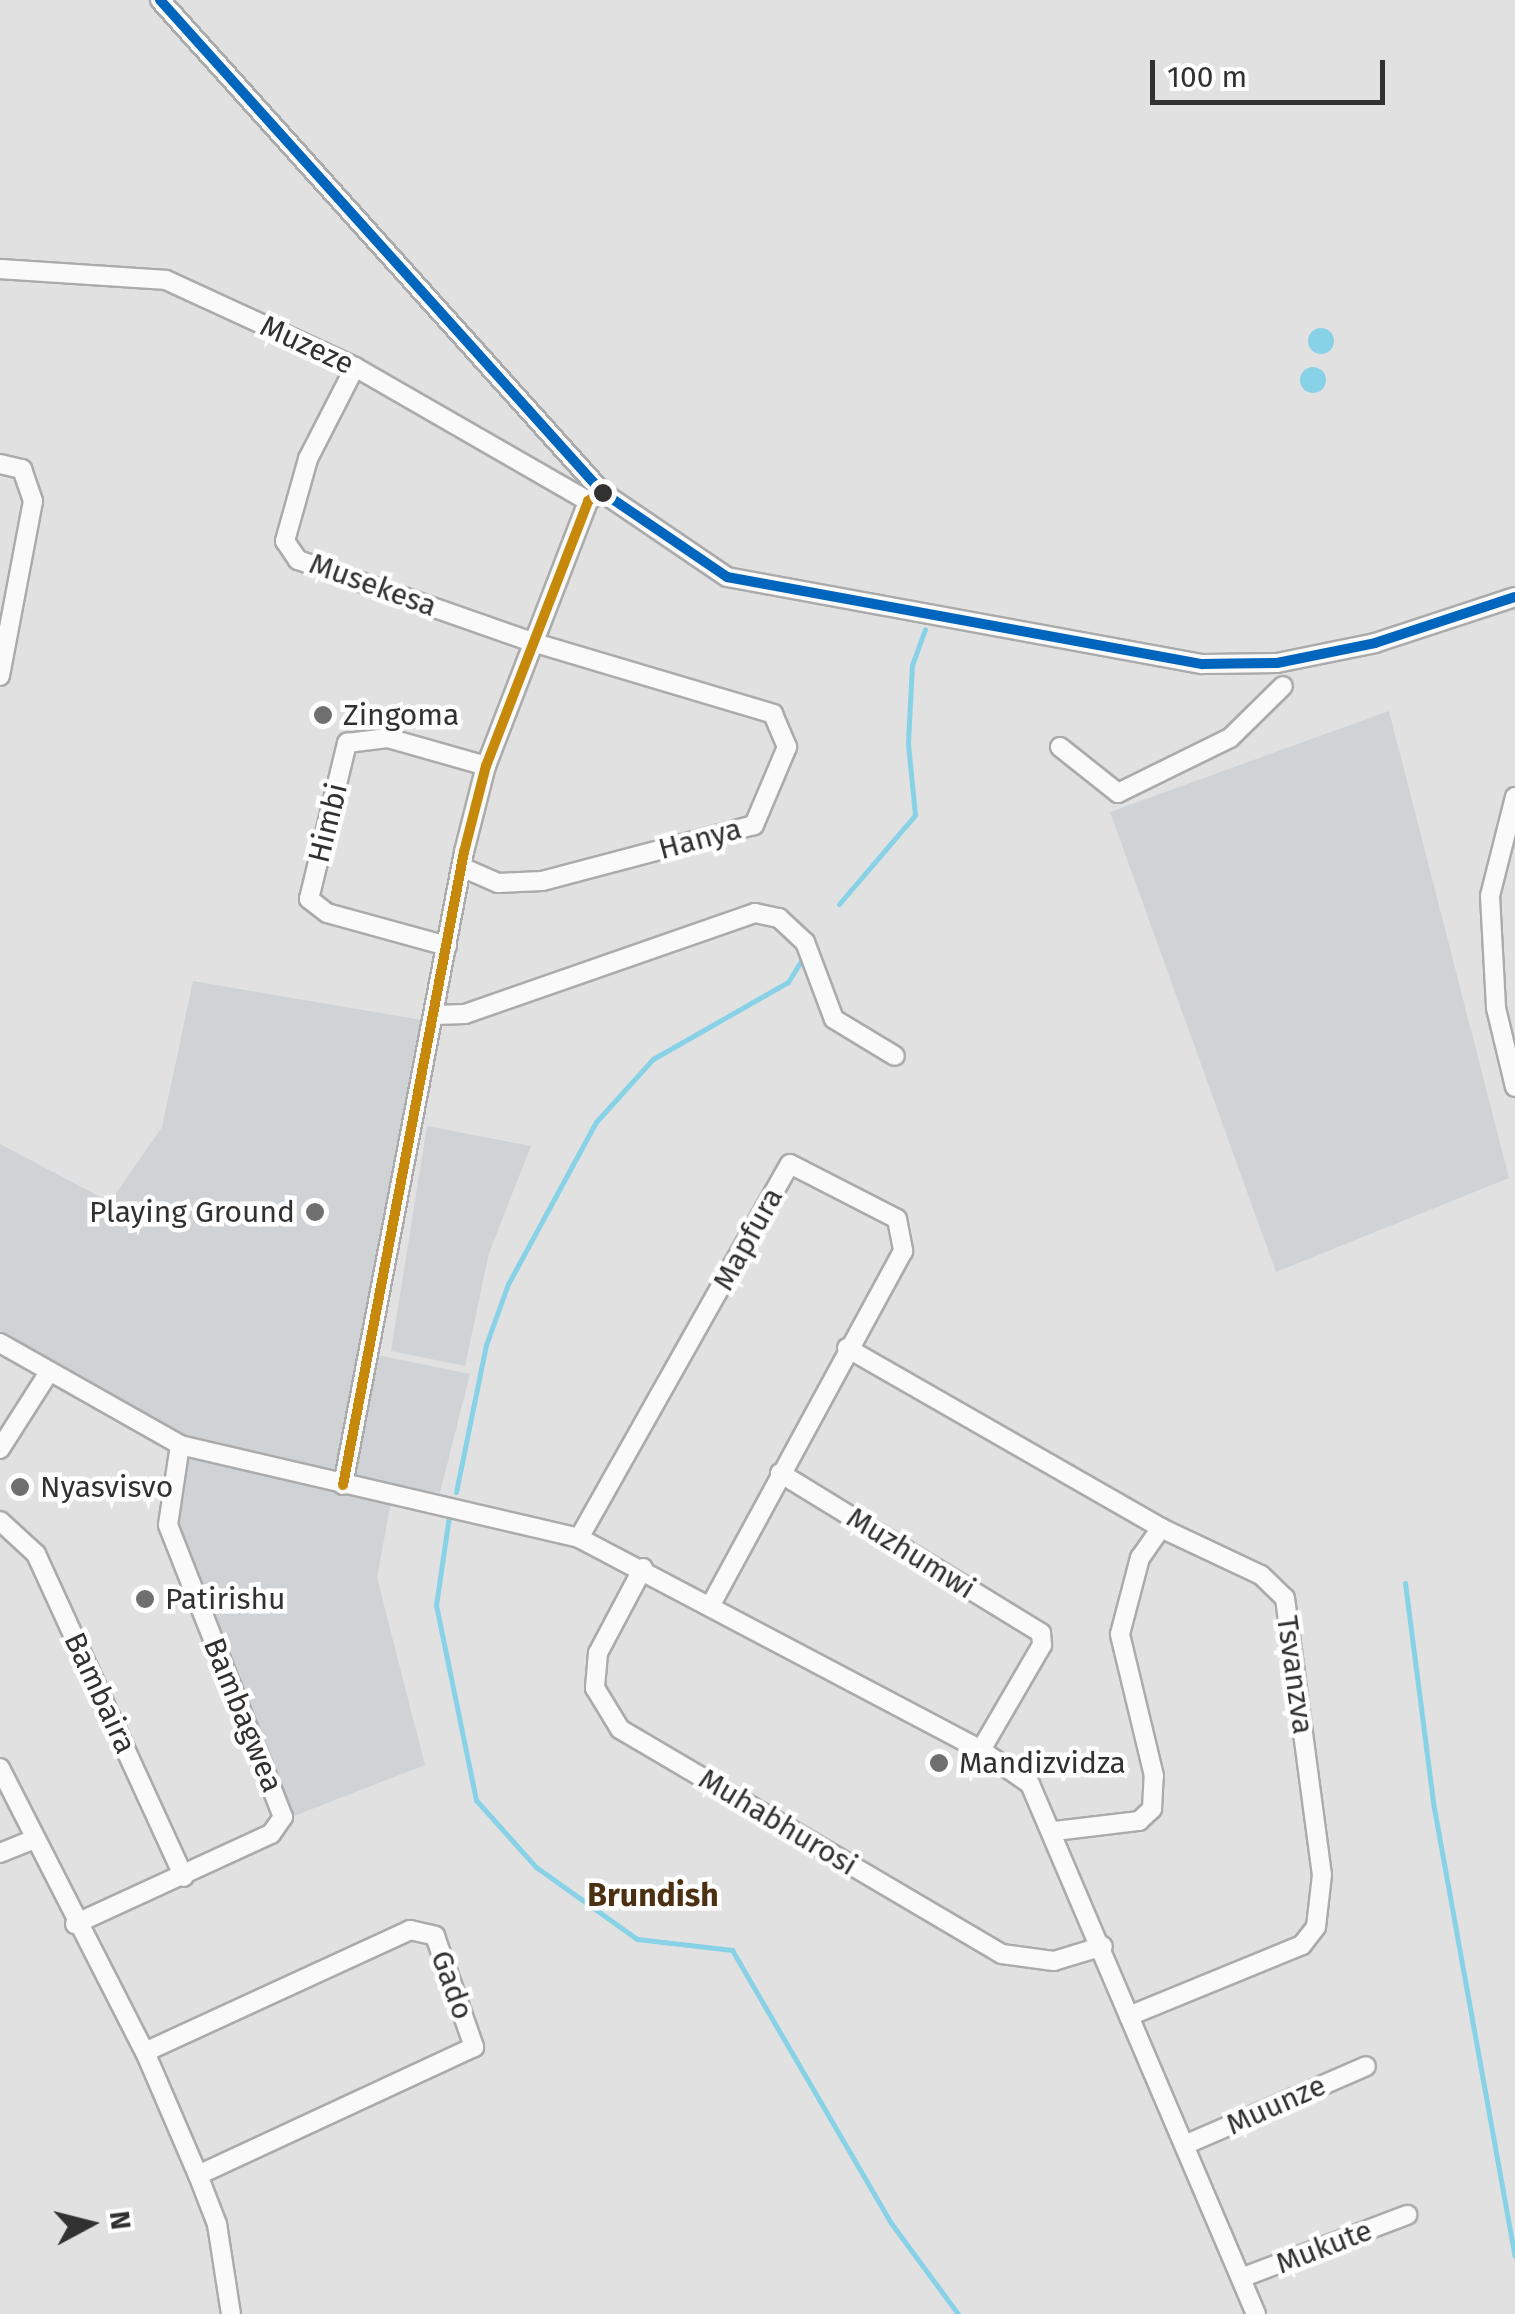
<!DOCTYPE html>
<style>
body{margin:0}
#map{position:relative;width:1515px;height:2314px;overflow:hidden;background:#e1e1e1;font-family:"Fira Sans",sans-serif}
div>[style]{position:absolute}
[style*='--x']{left:calc(var(--x)*1px);top:calc(var(--y)*1px);width:calc(var(--w)*1px);rotate:calc(var(--a)*1deg)}
.built>*{inset:0;background:#cfd3d6}
.water>*{inset:0;background:#88d2e7}
.round{border-radius:50%}
.stream>*{height:5px;margin:-2.5px;padding:0 2.5px;transform-origin:2.5px;border-radius:2.5px;background:#88d2e7}
.roads{filter:drop-shadow(2px 0 #ababab) drop-shadow(-2px 0 #ababab) drop-shadow(0 2px #ababab) drop-shadow(0 -2px #ababab)}
.minor>*{height:18px;margin:-9px;padding:0 9px;transform-origin:9px;border-radius:9px;background:#fafafa}
.bus-1>*{height:10px;margin:-5px;padding:0 5px;transform-origin:5px;border-radius:5px;background:#0065bd}
.bus-2>*{height:10px;margin:-5px;padding:0 5px;transform-origin:5px;border-radius:5px;background:#c6890c}
.dots>*{width:28px;height:28px;translate:-50% -50%;box-sizing:border-box;border:5px solid #fff;border-radius:50%}
span{translate:-50% -50%;white-space:nowrap;text-align:center;line-height:1.15;-webkit-text-stroke:9px #fff;paint-order:stroke}
.street-label{font-size:30px;color:#313131}
.poi-label{font-size:30px;color:#313131}
.left{translate:0 -50%;text-align:left}
.right{translate:-100% -50%;text-align:right}
.neighbourhood-label{font-size:32px;color:#4c3012;font-weight:700}
.north{position:absolute;left:40px;top:2174px;width:100px;height:100px;-webkit-text-stroke:8px #fff;paint-order:stroke;rotate:83deg;font-size:28px;font-weight:700;line-height:40px;text-align:center;color:#313131}
.north::after{content:'';display:block;margin:auto;width:35px;height:45px;background:#313131;clip-path:polygon(50% 0,100% 100%,50% 72%,0 100%)}
.scale{position:absolute;left:1150px;top:60px;width:235px;height:45px;box-sizing:border-box;border:5px solid #313131;border-top:0;padding-left:12px;font-size:30px;line-height:35px;white-space:nowrap;color:#313131;-webkit-text-stroke:8px #fff;paint-order:stroke}
</style>
<div id="map">
<div class="built">
<div style="clip-path:polygon(1389px 711px,1509px 1178px,1276px 1272px,1110px 812px)"></div>
<div style="clip-path:polygon(193px 981px,439px 1023px,377px 1355px,470px 1374px,440px 1493px,394px 1485px,377px 1578px,425px 1765px,294px 1816px,177px 1538px,184px 1460px,0 1349px,0 1144px,110px 1202px,162px 1127px)"></div>
<div style="clip-path:polygon(427px 1126px,531px 1146px,489px 1253px,465px 1366px,391px 1351px)"></div>
</div>
<div class="water">
<div class="round" style="left:1308px;top:328px;width:26px;height:26px"></div>
<div class="round" style="left:1300px;top:367px;width:26px;height:26px"></div>
</div>
<div class="stream">
<div style="--x:839;--y:904;--w:117;--a:-49.5"></div>
<div style="--x:915;--y:815;--w:72;--a:-95.6"></div>
<div style="--x:908;--y:743;--w:78;--a:-87.1"></div>
<div style="--x:912;--y:665;--w:38;--a:-70"></div>
<div style="--x:456;--y:1492;--w:150;--a:-78.5"></div>
<div style="--x:486;--y:1345;--w:65;--a:-70.2"></div>
<div style="--x:508;--y:1284;--w:184;--a:-61.5"></div>
<div style="--x:596;--y:1122;--w:85;--a:-47.9"></div>
<div style="--x:653;--y:1059;--w:155;--a:-29.7"></div>
<div style="--x:788;--y:982;--w:25;--a:-58"></div>
<div style="--x:449;--y:1516;--w:90;--a:98.3"></div>
<div style="--x:436;--y:1605;--w:199;--a:78.4"></div>
<div style="--x:476;--y:1800;--w:90;--a:48.2"></div>
<div style="--x:536;--y:1867;--w:124;--a:35.5"></div>
<div style="--x:637;--y:1939;--w:96;--a:6.6"></div>
<div style="--x:732;--y:1950;--w:316;--a:59.8"></div>
<div style="--x:891;--y:2223;--w:113;--a:53.6"></div>
<div style="--x:1405;--y:1583;--w:227;--a:82.7"></div>
<div style="--x:1434;--y:1808;--w:455;--a:79.8"></div>
</div>
<div class="roads">
<div class="minor">
<div style="--x:160;--y:0;--w:661;--a:48.06"></div>
<div style="--x:602;--y:492;--w:151;--a:34.2"></div>
<div style="--x:727;--y:577;--w:483;--a:10.4"></div>
<div style="--x:1202;--y:664;--w:75;--a:-0.8"></div>
<div style="--x:1277;--y:663;--w:100;--a:-11.5"></div>
<div style="--x:1375;--y:643;--w:147;--a:-18.2"></div>
<div style="--x:0;--y:269;--w:166;--a:3.8"></div>
<div style="--x:166;--y:280;--w:208;--a:24.7"></div>
<div style="--x:355;--y:367;--w:269;--a:29.9"></div>
<div style="--x:355;--y:367;--w:103;--a:117.1"></div>
<div style="--x:308;--y:459;--w:85;--a:105.7"></div>
<div style="--x:285;--y:541;--w:23;--a:56"></div>
<div style="--x:298;--y:560;--w:248;--a:19.3"></div>
<div style="--x:532;--y:642;--w:252;--a:16.6"></div>
<div style="--x:773;--y:714;--w:36;--a:67"></div>
<div style="--x:787;--y:747;--w:85;--a:112.9"></div>
<div style="--x:754;--y:825;--w:219;--a:165.2"></div>
<div style="--x:542;--y:881;--w:44;--a:177.4"></div>
<div style="--x:498;--y:883;--w:40;--a:-156.6"></div>
<div style="--x:0;--y:464;--w:23;--a:13"></div>
<div style="--x:22;--y:469;--w:34;--a:71"></div>
<div style="--x:33;--y:501;--w:178;--a:100.7"></div>
<div style="--x:1060;--y:747;--w:74;--a:38.4"></div>
<div style="--x:1118;--y:793;--w:125;--a:-26.2"></div>
<div style="--x:1230;--y:738;--w:74;--a:-44.5"></div>
<div style="--x:1515;--y:797;--w:102;--a:104.2"></div>
<div style="--x:1490;--y:896;--w:112;--a:86.9"></div>
<div style="--x:1496;--y:1008;--w:81;--a:76.5"></div>
<div style="--x:447;--y:946;--w:124;--a:-164.6"></div>
<div style="--x:327;--y:913;--w:23;--a:-142"></div>
<div style="--x:309;--y:899;--w:161;--a:-76.3"></div>
<div style="--x:347;--y:743;--w:41;--a:-7"></div>
<div style="--x:388;--y:738;--w:102;--a:15.9"></div>
<div style="--x:435;--y:1015;--w:30;--a:-2"></div>
<div style="--x:465;--y:1014;--w:307;--a:-19.2"></div>
<div style="--x:755;--y:913;--w:25;--a:12"></div>
<div style="--x:779;--y:918;--w:35;--a:43"></div>
<div style="--x:805;--y:942;--w:82;--a:69.4"></div>
<div style="--x:834;--y:1019;--w:71;--a:31.2"></div>
<div style="--x:0;--y:1343;--w:207;--a:29.5"></div>
<div style="--x:180;--y:1445;--w:410;--a:13.1"></div>
<div style="--x:579;--y:1538;--w:454;--a:27.8"></div>
<div style="--x:981;--y:1750;--w:60;--a:34.8"></div>
<div style="--x:1030;--y:1784;--w:576;--a:66.91"></div>
<div style="--x:847;--y:1348;--w:362;--a:29.8"></div>
<div style="--x:1161;--y:1528;--w:110;--a:25.2"></div>
<div style="--x:1261;--y:1575;--w:33;--a:44"></div>
<div style="--x:1285;--y:1598;--w:279;--a:82.4"></div>
<div style="--x:1322;--y:1875;--w:52;--a:96.6"></div>
<div style="--x:1316;--y:1927;--w:23;--a:128"></div>
<div style="--x:1302;--y:1945;--w:187;--a:157.7"></div>
<div style="--x:0;--y:1449;--w:91;--a:-57.5"></div>
<div style="--x:780;--y:1473;--w:306;--a:31.5"></div>
<div style="--x:1041;--y:1633;--w:12;--a:85"></div>
<div style="--x:1042;--y:1645;--w:121;--a:120.2"></div>
<div style="--x:343;--y:1485;--w:644;--a:-79.18"></div>
<div style="--x:464;--y:852;--w:89;--a:-75.7"></div>
<div style="--x:486;--y:766;--w:284;--a:-68.9"></div>
<div style="--x:588;--y:501;--w:17;--a:-33"></div>
<div style="--x:0;--y:1521;--w:49;--a:42.5"></div>
<div style="--x:36;--y:1554;--w:355;--a:65.4"></div>
<div style="--x:579;--y:1538;--w:429;--a:-60.6"></div>
<div style="--x:790;--y:1164;--w:120;--a:27.2"></div>
<div style="--x:897;--y:1219;--w:33;--a:79"></div>
<div style="--x:903;--y:1251;--w:404;--a:118.5"></div>
<div style="--x:643;--y:1568;--w:96;--a:117.9"></div>
<div style="--x:598;--y:1653;--w:35;--a:95"></div>
<div style="--x:595;--y:1688;--w:48;--a:58.6"></div>
<div style="--x:620;--y:1729;--w:443;--a:30.5"></div>
<div style="--x:1002;--y:1954;--w:52;--a:7.7"></div>
<div style="--x:1054;--y:1961;--w:51;--a:-17"></div>
<div style="--x:0;--y:1768;--w:319;--a:63"></div>
<div style="--x:145;--y:2052;--w:134;--a:66.7"></div>
<div style="--x:198;--y:2175;--w:53;--a:68.8"></div>
<div style="--x:217;--y:2224;--w:91;--a:81.2"></div>
<div style="--x:1055;--y:1831;--w:85;--a:-6.8"></div>
<div style="--x:1139;--y:1821;--w:18;--a:-43"></div>
<div style="--x:1152;--y:1809;--w:33;--a:-87"></div>
<div style="--x:1154;--y:1776;--w:146;--a:-103.5"></div>
<div style="--x:1120;--y:1634;--w:79;--a:-75.3"></div>
<div style="--x:1140;--y:1558;--w:37;--a:-55"></div>
<div style="--x:0;--y:1853;--w:37;--a:-22"></div>
<div style="--x:75;--y:1924;--w:216;--a:-24.7"></div>
<div style="--x:271;--y:1834;--w:21;--a:-55"></div>
<div style="--x:283;--y:1817;--w:314;--a:-111.5"></div>
<div style="--x:168;--y:1525;--w:81;--a:-81.5"></div>
<div style="--x:145;--y:2052;--w:292;--a:-24.7"></div>
<div style="--x:410;--y:1930;--w:26;--a:13"></div>
<div style="--x:435;--y:1936;--w:118;--a:70.6"></div>
<div style="--x:474;--y:2047;--w:304;--a:155.1"></div>
<div style="--x:1187;--y:2144;--w:195;--a:-23.5"></div>
<div style="--x:1241;--y:2278;--w:178;--a:-20.8"></div>
</div>
</div>
<div class="bus-1">
<div style="--x:160;--y:0;--w:661;--a:48.06"></div>
<div style="--x:602;--y:492;--w:151;--a:34.2"></div>
<div style="--x:727;--y:577;--w:483;--a:10.4"></div>
<div style="--x:1202;--y:664;--w:75;--a:-0.8"></div>
<div style="--x:1277;--y:663;--w:100;--a:-11.5"></div>
<div style="--x:1375;--y:643;--w:147;--a:-18.2"></div>
</div>
<div class="bus-2">
<div style="--x:343;--y:1485;--w:644;--a:-79.18"></div>
<div style="--x:464;--y:852;--w:89;--a:-75.7"></div>
<div style="--x:486;--y:766;--w:284;--a:-68.9"></div>
<div style="--x:588;--y:501;--w:17;--a:-33"></div>
</div>
<div class="dots">
<div style="left:603px;top:493px;background:#313131"></div>
<div style="left:323px;top:715px;background:#6f6f6f"></div>
<div style="left:315px;top:1212px;background:#6f6f6f"></div>
<div style="left:20px;top:1487px;background:#6f6f6f"></div>
<div style="left:145px;top:1599px;background:#6f6f6f"></div>
<div style="left:939px;top:1763px;background:#6f6f6f"></div>
</div>
<div class="street-label">
<span style="left:307px;top:345px;rotate:25deg">Muzeze</span>
<span style="left:373px;top:585px;rotate:20deg">Musekesa</span>
<span style="left:328px;top:823px;rotate:-76deg">Himbi</span>
<span style="left:700px;top:839px;rotate:-15deg">Hanya</span>
<span style="left:748px;top:1239px;rotate:-61deg">Mapfura</span>
<span style="left:911px;top:1553px;rotate:32deg">Muzhumwi</span>
<span style="left:1295px;top:1675px;rotate:82deg">Tsvanzva</span>
<span style="left:100px;top:1693px;rotate:65deg">Bambaira</span>
<span style="left:243px;top:1715px;rotate:68deg">Bambagwea</span>
<span style="left:778px;top:1822px;rotate:31deg">Muhabhurosi</span>
<span style="left:452px;top:1985px;rotate:70deg">Gado</span>
<span style="left:1276px;top:2105px;rotate:-24deg">Muunze</span>
<span style="left:1324px;top:2247px;rotate:-21deg">Mukute</span>
</div>
<div class="poi-label">
<span class="left" style="left:343px;top:715px">Zingoma</span>
<span class="right" style="left:295px;top:1212px">Playing Ground</span>
<span class="left" style="left:40px;top:1487px">Nyasvisvo</span>
<span class="left" style="left:165px;top:1599px">Patirishu</span>
<span class="left" style="left:959px;top:1763px">Mandizvidza</span>
</div>
<div class="neighbourhood-label">
<span style="left:653px;top:1895px">Brundish</span>
</div>
<div class="north">N</div>
<div class="scale">100 m</div>
</div>
